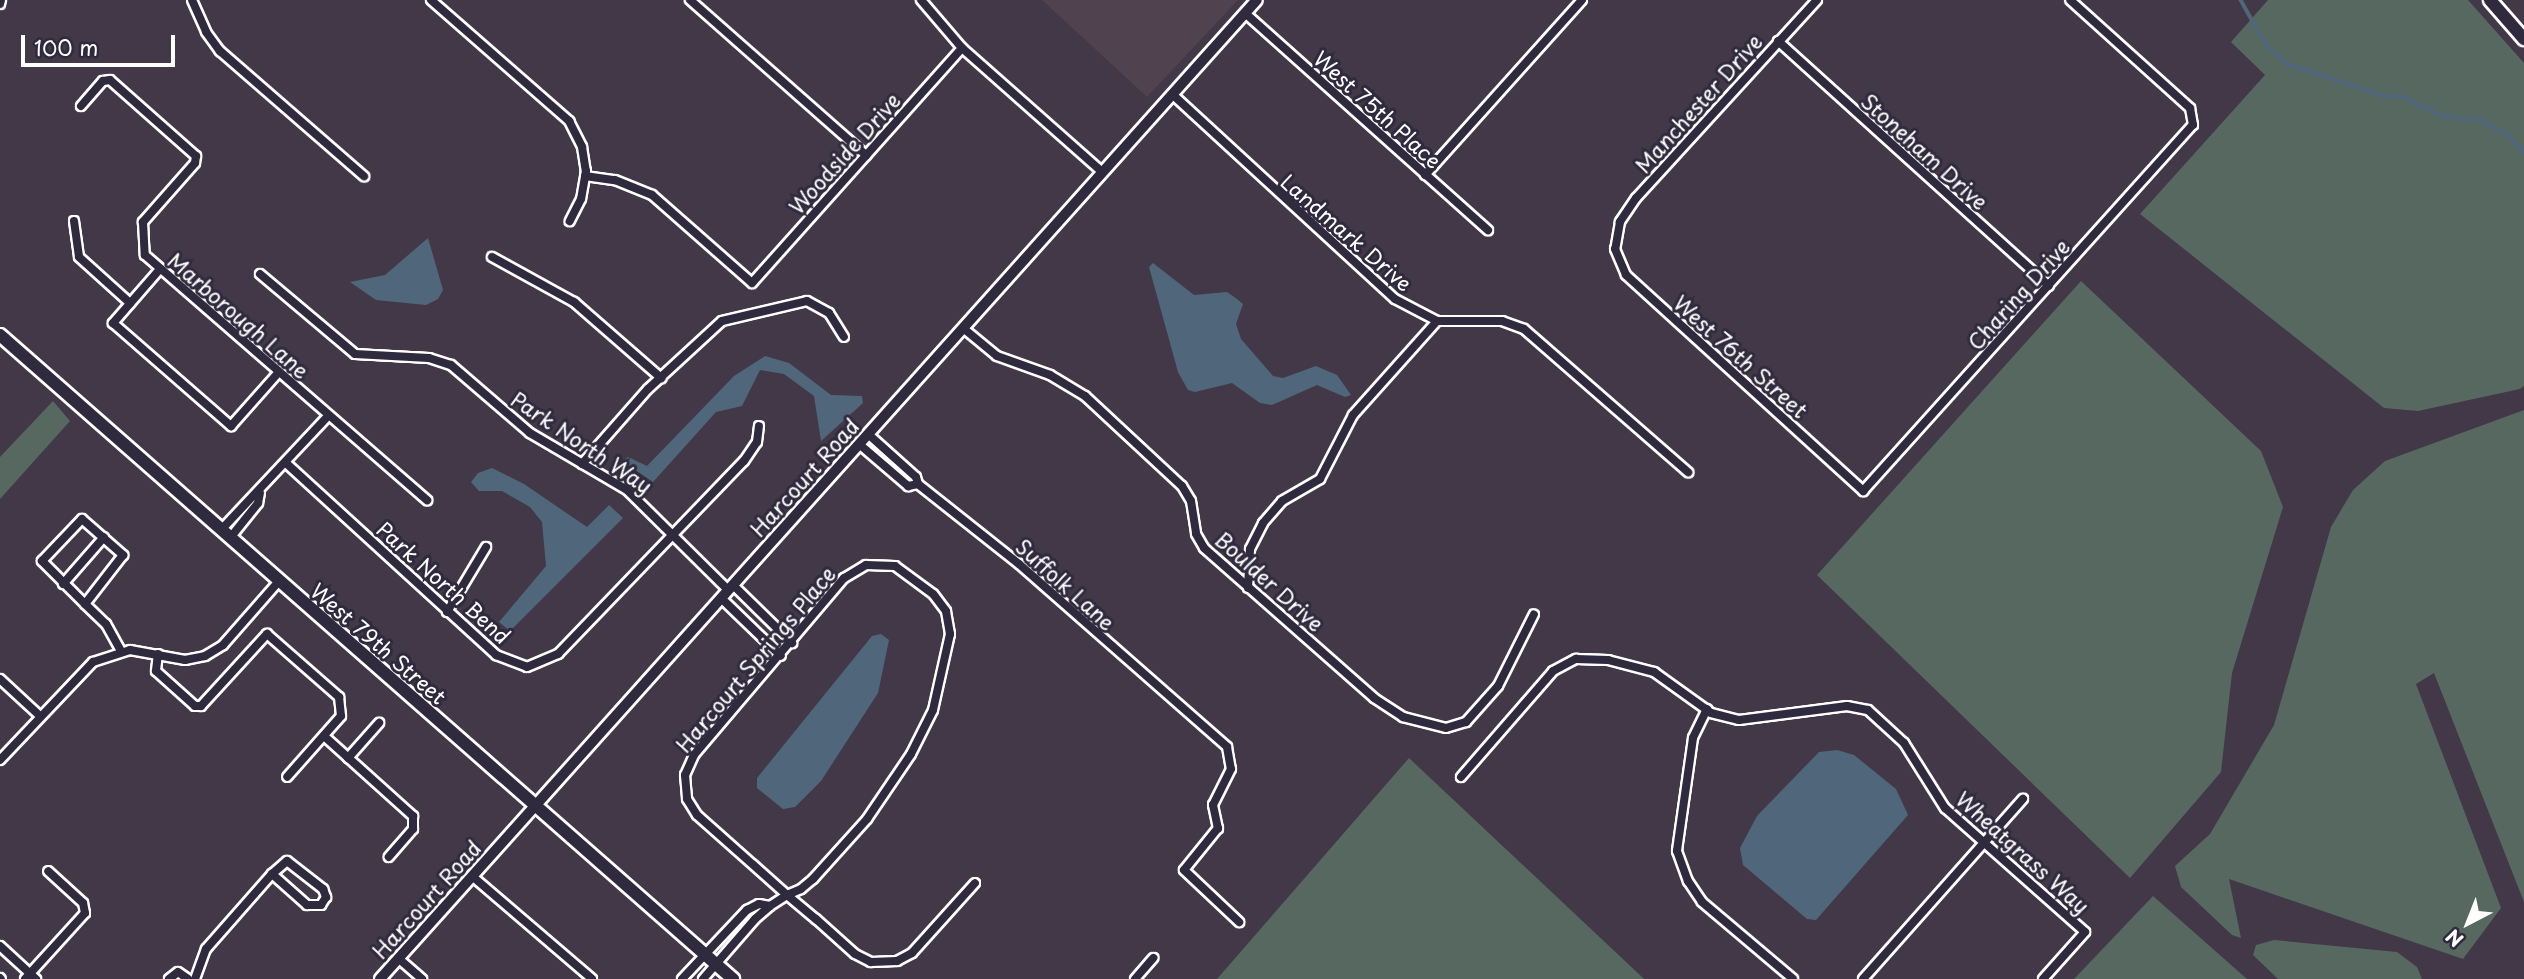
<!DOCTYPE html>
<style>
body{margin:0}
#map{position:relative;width:2524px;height:979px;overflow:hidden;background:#423847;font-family:"Playpen Sans",sans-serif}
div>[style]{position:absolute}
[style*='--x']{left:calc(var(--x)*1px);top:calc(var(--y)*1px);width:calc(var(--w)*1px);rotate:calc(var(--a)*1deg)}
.built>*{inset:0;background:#50424e}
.green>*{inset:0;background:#576860}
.water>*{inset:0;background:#50677b}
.stream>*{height:3.5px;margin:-1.75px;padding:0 1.75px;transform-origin:1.75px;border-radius:1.75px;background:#50677b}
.roads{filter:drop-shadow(2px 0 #fff) drop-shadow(-2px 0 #fff) drop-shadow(0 2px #fff) drop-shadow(0 -2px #fff)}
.minor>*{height:8px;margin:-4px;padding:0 4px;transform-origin:4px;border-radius:4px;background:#2f2a3d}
.tertiary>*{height:10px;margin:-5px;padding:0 5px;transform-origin:5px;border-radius:5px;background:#2f2a3d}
.secondary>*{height:12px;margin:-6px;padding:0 6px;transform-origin:6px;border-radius:6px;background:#2f2a3d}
span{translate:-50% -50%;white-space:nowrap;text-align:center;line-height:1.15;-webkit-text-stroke:6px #2f2a3d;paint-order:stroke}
.street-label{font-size:21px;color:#fff}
.north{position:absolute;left:2433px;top:888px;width:70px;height:70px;-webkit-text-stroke:5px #2f2a3d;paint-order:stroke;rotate:222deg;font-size:19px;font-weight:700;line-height:28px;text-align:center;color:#fff}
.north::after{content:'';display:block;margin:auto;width:24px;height:32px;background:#fff;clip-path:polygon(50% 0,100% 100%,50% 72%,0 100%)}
.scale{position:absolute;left:21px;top:35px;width:154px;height:32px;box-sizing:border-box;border:4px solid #fff;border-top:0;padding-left:9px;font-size:21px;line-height:24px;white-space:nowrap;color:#fff;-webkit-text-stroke:5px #2f2a3d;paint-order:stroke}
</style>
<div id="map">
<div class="built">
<div style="clip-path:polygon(1042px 0,1238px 0,1147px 97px)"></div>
</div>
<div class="green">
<div style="clip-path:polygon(2268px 0,2468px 0,2524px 63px,2524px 386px,2520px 389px,2418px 411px,2384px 408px,2140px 214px,2265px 75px,2231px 42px)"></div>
<div style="clip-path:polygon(2081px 281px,2261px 451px,2283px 507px,2232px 673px,2221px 772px,2130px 878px,1817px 575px)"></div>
<div style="clip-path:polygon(53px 401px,70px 421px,0 499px,0 457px)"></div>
<div style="clip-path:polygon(2524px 410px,2524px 902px,2434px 673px,2416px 684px,2501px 908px,2463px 959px,2229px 879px,2241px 938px,2232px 935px,2181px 887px,2175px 866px,2210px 834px,2274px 725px,2331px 527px,2353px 490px,2385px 461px)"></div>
<div style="clip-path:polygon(1409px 758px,1642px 977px,1644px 979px,1217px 979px)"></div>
<div style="clip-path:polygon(2153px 896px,2247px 979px,2074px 979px)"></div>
<div style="clip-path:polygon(2274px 940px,2397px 952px,2417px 967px,2422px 979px,2278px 979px,2253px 955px,2256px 945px)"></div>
</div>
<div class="water">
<div style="clip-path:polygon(428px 238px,443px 290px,438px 299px,426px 305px,376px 300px,350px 282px,385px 275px)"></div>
<div style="clip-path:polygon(1153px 263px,1194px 295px,1227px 292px,1237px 299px,1243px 304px,1236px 324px,1241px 339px,1273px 376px,1283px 378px,1316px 366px,1337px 375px,1351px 395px,1345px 397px,1317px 385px,1272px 405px,1260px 403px,1232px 383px,1195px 392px,1188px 390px,1178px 372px,1149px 267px)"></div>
<div style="clip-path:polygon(765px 356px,789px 363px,831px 395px,862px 396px,863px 403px,821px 441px,814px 396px,784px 374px,760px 370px,742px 406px,716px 412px,653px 482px,622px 461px,628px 457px,647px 466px,734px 376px)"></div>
<div style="clip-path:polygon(492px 468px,524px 484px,587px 527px,609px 505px,623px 518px,510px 631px,499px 622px,546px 566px,542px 522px,530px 507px,502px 491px,479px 491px,471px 482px,478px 473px)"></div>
<div style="clip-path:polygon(881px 634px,889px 640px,878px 693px,821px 781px,795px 807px,783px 809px,757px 788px,757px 778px,872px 636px)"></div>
<div style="clip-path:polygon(1837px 750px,1854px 755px,1896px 789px,1908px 815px,1816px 920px,1807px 919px,1743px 865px,1740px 848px,1757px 816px,1819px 752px)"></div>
</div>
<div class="stream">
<div style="--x:2241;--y:0;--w:51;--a:60.9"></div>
<div style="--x:2266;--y:45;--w:28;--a:42"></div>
<div style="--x:2287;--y:64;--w:103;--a:18.1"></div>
<div style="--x:2385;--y:96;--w:19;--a:3"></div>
<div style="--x:2404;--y:97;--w:39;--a:27"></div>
<div style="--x:2439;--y:115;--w:44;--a:7.8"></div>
<div style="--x:2483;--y:121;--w:29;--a:29"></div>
<div style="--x:2508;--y:135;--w:23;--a:47"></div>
</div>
<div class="roads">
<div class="minor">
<div style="--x:192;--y:0;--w:35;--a:66"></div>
<div style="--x:206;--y:32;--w:24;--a:54"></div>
<div style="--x:220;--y:51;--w:191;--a:41"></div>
<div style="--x:431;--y:0;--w:184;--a:41.2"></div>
<div style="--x:569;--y:121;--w:29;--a:63"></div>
<div style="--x:582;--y:147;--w:24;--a:81"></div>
<div style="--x:586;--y:171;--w:28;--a:100"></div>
<div style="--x:581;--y:199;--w:25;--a:117"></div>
<div style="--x:690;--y:0;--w:235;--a:41.4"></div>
<div style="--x:921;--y:0;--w:63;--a:49.5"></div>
<div style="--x:962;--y:48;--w:187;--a:41.5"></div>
<div style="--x:1817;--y:0;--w:268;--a:132.4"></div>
<div style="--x:1636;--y:198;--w:29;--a:124"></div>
<div style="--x:1620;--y:222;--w:27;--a:100"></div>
<div style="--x:1615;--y:249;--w:28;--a:67"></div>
<div style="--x:1626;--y:275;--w:321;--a:42.3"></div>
<div style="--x:1863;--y:491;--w:493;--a:-48"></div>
<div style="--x:2193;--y:125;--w:17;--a:-100"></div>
<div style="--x:2190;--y:108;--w:161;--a:-138"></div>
<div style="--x:0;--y:4;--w:4;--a:-76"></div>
<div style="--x:1245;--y:13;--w:326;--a:41.8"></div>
<div style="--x:1778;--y:41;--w:365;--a:42.1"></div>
<div style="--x:1172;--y:94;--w:303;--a:42.6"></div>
<div style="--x:1395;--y:299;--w:47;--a:27.6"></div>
<div style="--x:1437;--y:321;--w:65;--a:0"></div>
<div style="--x:1502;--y:321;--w:23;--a:20"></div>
<div style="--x:1524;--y:329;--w:218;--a:41.1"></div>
<div style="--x:81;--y:106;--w:33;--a:-49"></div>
<div style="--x:103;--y:81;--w:7;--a:-8"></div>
<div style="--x:110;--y:80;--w:115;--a:41.5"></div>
<div style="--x:196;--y:156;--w:7;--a:98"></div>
<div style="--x:195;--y:163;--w:79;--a:131.4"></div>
<div style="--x:143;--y:222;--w:33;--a:87"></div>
<div style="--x:145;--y:255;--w:374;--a:41"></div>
<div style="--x:1425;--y:175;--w:235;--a:-48.1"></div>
<div style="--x:585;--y:176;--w:30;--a:8"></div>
<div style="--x:615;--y:180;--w:40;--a:22"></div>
<div style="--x:652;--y:195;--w:133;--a:41.3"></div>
<div style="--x:752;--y:283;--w:315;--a:-48.2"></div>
<div style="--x:74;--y:221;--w:36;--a:82"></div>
<div style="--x:79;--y:257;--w:69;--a:42"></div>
<div style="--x:492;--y:257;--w:94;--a:28.8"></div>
<div style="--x:574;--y:302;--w:116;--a:41.1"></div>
<div style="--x:160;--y:269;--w:72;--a:131"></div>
<div style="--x:113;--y:323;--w:157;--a:41.1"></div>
<div style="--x:231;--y:426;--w:71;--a:-48.4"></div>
<div style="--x:260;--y:274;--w:124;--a:40.1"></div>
<div style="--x:355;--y:354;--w:74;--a:3.1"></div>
<div style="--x:429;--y:358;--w:23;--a:18"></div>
<div style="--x:451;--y:365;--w:104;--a:40.7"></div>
<div style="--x:530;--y:433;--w:113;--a:30.4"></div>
<div style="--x:627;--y:490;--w:142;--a:44.7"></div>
<div style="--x:963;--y:328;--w:44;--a:39.5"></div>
<div style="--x:997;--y:356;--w:56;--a:19.7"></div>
<div style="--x:1050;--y:375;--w:41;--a:31"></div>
<div style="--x:1085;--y:396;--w:132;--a:42.9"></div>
<div style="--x:1182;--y:486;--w:17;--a:59"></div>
<div style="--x:1191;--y:501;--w:33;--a:81"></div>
<div style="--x:1196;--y:534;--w:16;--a:60"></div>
<div style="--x:1204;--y:548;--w:227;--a:41.4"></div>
<div style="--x:1374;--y:698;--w:35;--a:33"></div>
<div style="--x:1403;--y:717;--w:44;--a:14.3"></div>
<div style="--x:1446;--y:728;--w:21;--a:-17"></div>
<div style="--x:1466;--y:722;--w:48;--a:-48.4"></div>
<div style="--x:1498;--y:686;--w:80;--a:-63.4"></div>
<div style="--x:868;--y:434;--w:64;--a:41.9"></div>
<div style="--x:916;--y:477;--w:7;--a:74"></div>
<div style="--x:859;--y:444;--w:65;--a:40.6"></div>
<div style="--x:908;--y:486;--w:10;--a:-11"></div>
<div style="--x:918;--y:484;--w:129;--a:38.4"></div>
<div style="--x:1019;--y:564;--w:277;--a:41.3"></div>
<div style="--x:1227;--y:747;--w:22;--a:80"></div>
<div style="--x:1231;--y:769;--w:40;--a:116.6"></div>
<div style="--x:1213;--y:805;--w:24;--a:78"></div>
<div style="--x:1218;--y:828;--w:54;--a:129"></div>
<div style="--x:1184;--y:870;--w:76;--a:43.4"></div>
<div style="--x:286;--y:463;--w:285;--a:42.4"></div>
<div style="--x:496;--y:655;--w:33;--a:21"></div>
<div style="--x:527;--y:667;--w:34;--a:-23"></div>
<div style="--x:558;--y:654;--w:268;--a:-46.1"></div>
<div style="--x:744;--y:461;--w:23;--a:-56"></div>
<div style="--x:757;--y:442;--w:16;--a:-83"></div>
<div style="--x:582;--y:464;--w:100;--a:-48.7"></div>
<div style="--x:648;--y:389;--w:100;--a:-42.6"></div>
<div style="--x:722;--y:321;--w:87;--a:-13.2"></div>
<div style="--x:807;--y:301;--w:25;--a:29"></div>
<div style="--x:829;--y:313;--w:28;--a:58"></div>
<div style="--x:82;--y:519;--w:55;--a:41.3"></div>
<div style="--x:123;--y:555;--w:62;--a:127.8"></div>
<div style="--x:85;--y:604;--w:61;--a:-135"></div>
<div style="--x:42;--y:561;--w:58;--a:-46.4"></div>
<div style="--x:221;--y:530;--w:156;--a:-46.8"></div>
<div style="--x:230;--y:538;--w:45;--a:-51.3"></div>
<div style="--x:258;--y:503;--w:10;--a:-79"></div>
<div style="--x:63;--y:584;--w:62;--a:-48.9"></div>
<div style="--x:733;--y:585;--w:83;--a:44.5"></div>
<div style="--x:1248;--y:588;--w:39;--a:-87"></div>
<div style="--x:1250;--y:549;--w:29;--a:-63"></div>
<div style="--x:1263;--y:523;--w:29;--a:-49"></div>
<div style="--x:1282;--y:501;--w:44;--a:-30.1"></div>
<div style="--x:1320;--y:479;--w:72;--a:-62.7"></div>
<div style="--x:1353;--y:415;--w:126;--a:-48.2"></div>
<div style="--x:721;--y:598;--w:83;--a:44"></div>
<div style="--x:85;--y:604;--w:29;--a:44"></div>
<div style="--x:106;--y:624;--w:31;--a:61"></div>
<div style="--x:447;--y:612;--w:76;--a:-59"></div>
<div style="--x:158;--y:654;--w:17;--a:97"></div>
<div style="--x:156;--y:671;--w:52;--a:41.9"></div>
<div style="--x:195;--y:706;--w:6;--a:0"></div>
<div style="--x:201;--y:706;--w:98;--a:-47.5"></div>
<div style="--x:267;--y:634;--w:96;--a:41.2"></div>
<div style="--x:339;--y:697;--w:19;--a:84"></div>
<div style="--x:341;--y:716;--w:81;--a:131.5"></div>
<div style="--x:0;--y:679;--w:54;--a:42.8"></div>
<div style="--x:1707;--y:709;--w:32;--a:116"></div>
<div style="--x:1693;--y:738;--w:114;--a:98.1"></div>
<div style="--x:1677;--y:851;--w:32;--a:70"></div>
<div style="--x:1688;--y:881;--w:25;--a:56"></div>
<div style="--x:1702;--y:902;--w:119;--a:40.2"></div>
<div style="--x:324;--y:736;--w:120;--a:42"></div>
<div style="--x:413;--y:816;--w:13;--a:90"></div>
<div style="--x:413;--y:829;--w:37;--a:131"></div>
<div style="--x:348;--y:758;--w:47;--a:-48.5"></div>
<div style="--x:0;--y:760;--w:135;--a:-46.5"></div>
<div style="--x:93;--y:662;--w:39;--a:-18"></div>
<div style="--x:130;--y:650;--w:56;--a:10.3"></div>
<div style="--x:185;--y:660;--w:20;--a:-11"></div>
<div style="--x:205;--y:656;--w:21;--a:-31"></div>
<div style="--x:223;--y:645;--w:85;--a:-48.8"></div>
<div style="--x:1461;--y:777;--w:140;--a:-49"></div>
<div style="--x:1553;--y:671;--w:26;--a:-28"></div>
<div style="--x:1576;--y:659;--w:32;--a:2"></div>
<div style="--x:1608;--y:660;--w:48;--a:14.6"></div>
<div style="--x:1654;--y:672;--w:70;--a:35.7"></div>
<div style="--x:1711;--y:713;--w:29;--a:14"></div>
<div style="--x:1739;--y:720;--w:109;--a:-7.4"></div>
<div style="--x:1847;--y:706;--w:21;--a:11"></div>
<div style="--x:1868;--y:710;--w:49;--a:42.5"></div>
<div style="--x:1904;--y:743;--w:77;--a:57.8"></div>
<div style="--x:1945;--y:808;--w:187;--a:41.5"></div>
<div style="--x:2085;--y:932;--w:63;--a:131.8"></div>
<div style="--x:287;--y:861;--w:46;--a:37.9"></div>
<div style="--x:323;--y:889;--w:9;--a:69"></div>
<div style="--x:326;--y:897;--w:9;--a:122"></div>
<div style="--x:321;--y:905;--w:14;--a:180"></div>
<div style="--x:307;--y:905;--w:47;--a:-138.5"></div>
<div style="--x:272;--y:874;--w:20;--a:-41"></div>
<div style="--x:472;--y:876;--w:158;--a:40.6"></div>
<div style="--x:0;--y:946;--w:49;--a:42.5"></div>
<div style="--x:398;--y:958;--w:32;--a:41"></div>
<div style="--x:0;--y:978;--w:1;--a:45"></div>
<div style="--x:25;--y:979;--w:89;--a:-47.7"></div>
<div style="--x:85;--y:913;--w:10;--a:-101"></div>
<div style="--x:83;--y:903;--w:47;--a:-137.6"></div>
<div style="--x:169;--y:979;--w:11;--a:-38"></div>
<div style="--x:178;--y:972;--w:12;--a:35"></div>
<div style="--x:195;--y:979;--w:32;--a:-70"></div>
<div style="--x:206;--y:949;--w:100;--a:-48.7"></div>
<div style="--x:682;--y:979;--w:95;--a:-46.7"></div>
<div style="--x:747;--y:910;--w:13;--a:-27"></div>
<div style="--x:759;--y:904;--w:11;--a:10"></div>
<div style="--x:703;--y:979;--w:79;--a:-49.1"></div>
<div style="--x:755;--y:919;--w:20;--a:-41"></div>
<div style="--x:770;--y:906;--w:20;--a:-33"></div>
<div style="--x:787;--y:895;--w:15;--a:-23"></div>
<div style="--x:801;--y:889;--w:16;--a:-40"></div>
<div style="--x:813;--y:879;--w:81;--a:-48"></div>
<div style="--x:867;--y:819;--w:78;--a:-55.9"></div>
<div style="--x:911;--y:754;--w:49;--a:-63.4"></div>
<div style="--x:933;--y:710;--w:78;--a:-77.4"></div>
<div style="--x:950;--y:634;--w:23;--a:-100"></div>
<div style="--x:946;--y:611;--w:21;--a:-127"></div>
<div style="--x:933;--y:594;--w:47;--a:-143.6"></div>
<div style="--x:895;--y:566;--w:29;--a:-178"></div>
<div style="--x:866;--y:565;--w:26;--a:149"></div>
<div style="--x:844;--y:578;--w:232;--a:130.3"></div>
<div style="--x:694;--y:755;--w:22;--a:114"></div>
<div style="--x:685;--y:775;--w:24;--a:85"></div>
<div style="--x:687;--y:799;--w:19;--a:58"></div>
<div style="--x:697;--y:815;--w:120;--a:41.6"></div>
<div style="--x:787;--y:895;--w:38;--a:40"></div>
<div style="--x:816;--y:919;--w:52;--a:41.9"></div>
<div style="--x:855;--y:954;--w:18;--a:27"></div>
<div style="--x:871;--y:962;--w:26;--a:-2"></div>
<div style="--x:897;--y:961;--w:17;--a:-28"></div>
<div style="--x:912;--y:953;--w:94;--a:-48"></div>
<div style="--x:1135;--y:979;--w:28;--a:-49"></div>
<div style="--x:1863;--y:979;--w:241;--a:-48.4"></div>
</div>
<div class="tertiary">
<div style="--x:380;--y:979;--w:1314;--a:-48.15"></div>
</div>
<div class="secondary">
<div style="--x:2490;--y:0;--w:52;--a:48.9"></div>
<div style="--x:0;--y:335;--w:976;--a:41.3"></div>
</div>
</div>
<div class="street-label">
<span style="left:1698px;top:103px;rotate:-48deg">Manchester Drive</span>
<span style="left:1378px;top:109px;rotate:42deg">West 75th Place</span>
<span style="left:1925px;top:151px;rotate:42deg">Stoneham Drive</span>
<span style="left:844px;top:153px;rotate:-48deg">Woodside Drive</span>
<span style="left:1347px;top:232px;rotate:41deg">Landmark Drive</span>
<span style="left:2018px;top:294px;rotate:-48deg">Charing Drive</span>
<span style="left:239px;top:315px;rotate:41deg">Marborough Lane</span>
<span style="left:1741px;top:356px;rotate:42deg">West 76th Street</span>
<span style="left:582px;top:442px;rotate:34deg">Park North Way</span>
<span style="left:804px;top:477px;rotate:-48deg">Harcourt Road</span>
<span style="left:1270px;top:581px;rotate:42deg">Boulder Drive</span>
<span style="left:444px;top:582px;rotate:42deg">Park North Bend</span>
<span style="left:1066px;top:584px;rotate:42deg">Suffolk Lane</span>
<span style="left:379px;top:643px;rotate:41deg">West 79th Street</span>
<span style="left:755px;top:659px;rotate:-50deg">Harcourt Springs Place</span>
<span style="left:2023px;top:852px;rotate:42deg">Wheatgrass Way</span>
<span style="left:426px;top:899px;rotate:-48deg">Harcourt Road</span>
</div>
<div class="north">N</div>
<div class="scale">100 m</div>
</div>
